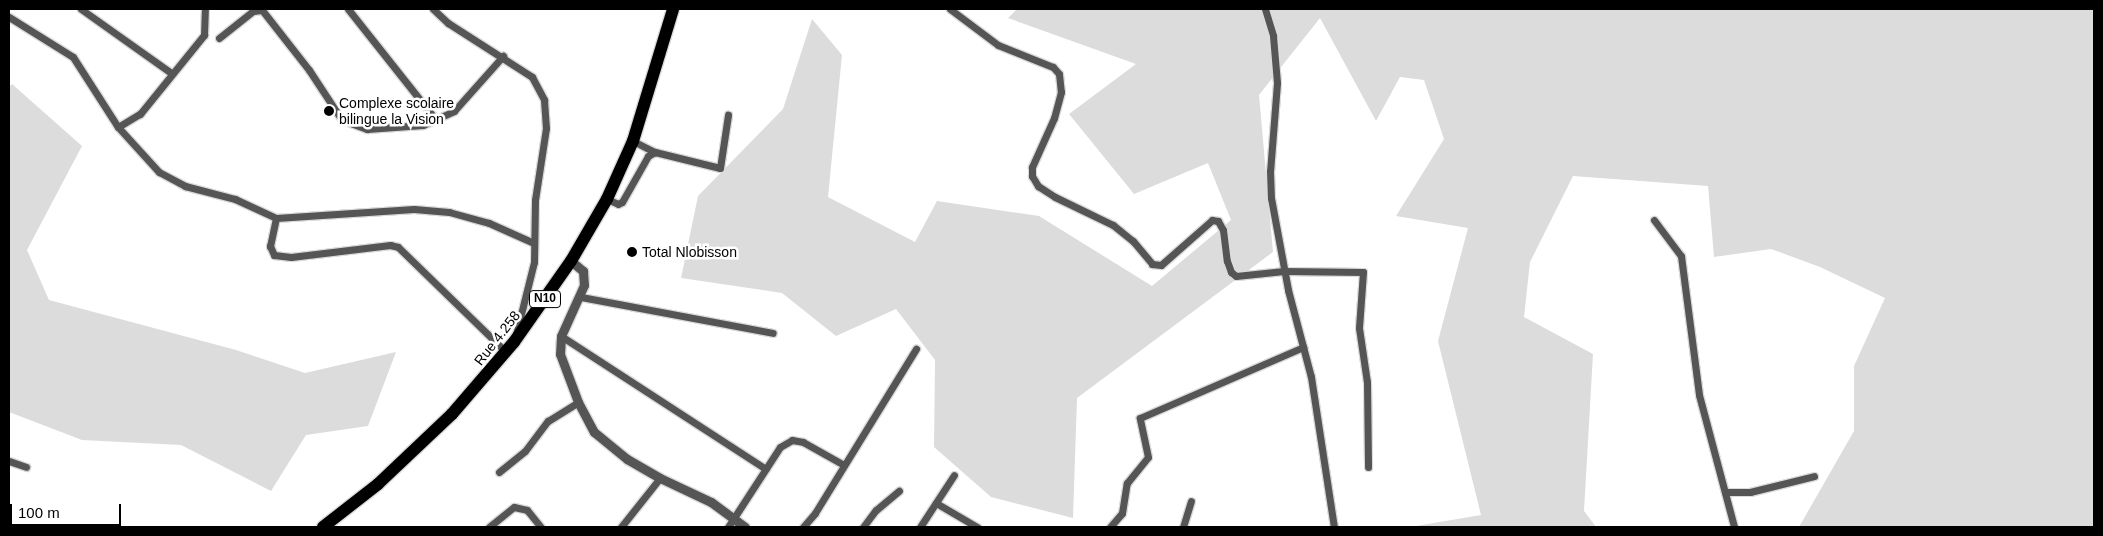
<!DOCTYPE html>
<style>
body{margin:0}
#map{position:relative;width:2103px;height:536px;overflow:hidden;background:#fff;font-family:Arial,sans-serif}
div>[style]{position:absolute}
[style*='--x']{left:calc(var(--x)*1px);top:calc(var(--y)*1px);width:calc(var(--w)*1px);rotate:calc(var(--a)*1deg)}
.green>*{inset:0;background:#dcdcdc}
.roads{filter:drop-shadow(1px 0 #dbdbdb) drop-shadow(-1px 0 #dbdbdb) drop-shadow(0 1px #dbdbdb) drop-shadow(0 -1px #dbdbdb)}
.minor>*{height:7px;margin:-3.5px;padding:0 3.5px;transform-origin:3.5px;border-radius:3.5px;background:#555}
.tertiary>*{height:9px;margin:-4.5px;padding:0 4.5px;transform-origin:4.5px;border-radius:4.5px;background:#555}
.trunk>*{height:12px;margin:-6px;padding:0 6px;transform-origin:6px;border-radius:6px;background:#000}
.dots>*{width:14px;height:14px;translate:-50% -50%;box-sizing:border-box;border:2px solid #fff;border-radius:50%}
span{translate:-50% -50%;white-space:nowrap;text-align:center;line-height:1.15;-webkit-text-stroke:5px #fff;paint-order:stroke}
.shield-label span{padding:1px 4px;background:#fff;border:1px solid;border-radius:4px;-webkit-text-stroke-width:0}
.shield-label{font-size:12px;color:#000;font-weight:700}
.poi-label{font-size:14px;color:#000}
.left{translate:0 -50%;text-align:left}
.street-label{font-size:14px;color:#000}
.frame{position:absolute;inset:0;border:10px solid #000;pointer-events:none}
.scale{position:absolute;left:10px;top:504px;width:111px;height:22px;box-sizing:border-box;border:2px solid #000;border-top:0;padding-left:6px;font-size:15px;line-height:18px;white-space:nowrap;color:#000;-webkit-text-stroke:4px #fff;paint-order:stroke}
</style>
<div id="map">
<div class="green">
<div style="clip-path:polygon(1017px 9px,2094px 9px,2094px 527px,1799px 527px,1854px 431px,1854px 366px,1885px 298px,1820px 267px,1771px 249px,1714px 257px,1708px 186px,1573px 176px,1530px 262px,1524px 317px,1593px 354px,1584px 511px,1596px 527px,1410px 527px,1481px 515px,1438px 341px,1468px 228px,1396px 216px,1444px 139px,1424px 80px,1400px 77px,1376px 121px,1320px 18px,1259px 95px,1273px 252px,1077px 398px,1073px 518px,991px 497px,934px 447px,935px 360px,896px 309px,836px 336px,782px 293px,681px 278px,698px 196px,783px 109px,812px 19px,842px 55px,828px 197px,915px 242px,937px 201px,1039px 216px,1152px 286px,1231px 220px,1208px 163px,1134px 194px,1069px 114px,1136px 64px,1008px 18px)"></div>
<div style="clip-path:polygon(12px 84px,82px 146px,27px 250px,49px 300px,236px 350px,305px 373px,396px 352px,368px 426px,306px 435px,271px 491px,181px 445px,82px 440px,9px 412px,9px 87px)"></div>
</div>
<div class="roads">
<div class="minor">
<div style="--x:81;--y:9;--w:110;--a:35.4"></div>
<div style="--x:348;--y:9;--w:142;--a:51.6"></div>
<div style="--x:433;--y:9;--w:21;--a:43"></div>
<div style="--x:448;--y:23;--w:100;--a:32.7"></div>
<div style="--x:532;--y:77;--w:26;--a:62"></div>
<div style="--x:544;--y:100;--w:28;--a:86"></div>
<div style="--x:546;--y:128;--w:73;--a:98.7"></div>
<div style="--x:535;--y:200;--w:62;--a:90.9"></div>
<div style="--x:534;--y:262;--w:74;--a:104"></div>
<div style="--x:950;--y:9;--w:60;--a:36.9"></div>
<div style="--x:998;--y:45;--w:59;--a:21.8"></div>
<div style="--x:1053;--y:67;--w:9;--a:49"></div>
<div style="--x:1059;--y:74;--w:18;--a:84"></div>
<div style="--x:1061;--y:92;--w:27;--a:105"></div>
<div style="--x:1054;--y:118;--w:54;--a:114.2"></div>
<div style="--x:1032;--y:167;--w:9;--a:90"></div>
<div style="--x:1032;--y:176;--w:12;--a:59"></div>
<div style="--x:1038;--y:186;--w:20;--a:33"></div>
<div style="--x:1055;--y:197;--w:64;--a:25.8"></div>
<div style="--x:1113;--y:225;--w:26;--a:39"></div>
<div style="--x:1133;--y:241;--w:30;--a:50"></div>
<div style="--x:1152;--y:264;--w:9;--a:6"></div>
<div style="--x:1161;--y:265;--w:68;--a:-41.4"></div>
<div style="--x:1212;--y:220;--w:6;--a:9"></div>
<div style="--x:1218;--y:221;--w:10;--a:61"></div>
<div style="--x:1223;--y:230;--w:31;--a:83"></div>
<div style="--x:1227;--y:261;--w:12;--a:70"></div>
<div style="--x:1231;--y:272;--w:6;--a:39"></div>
<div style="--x:1236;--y:276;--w:48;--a:-5.9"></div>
<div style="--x:1284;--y:271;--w:79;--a:0.7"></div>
<div style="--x:1363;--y:272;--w:56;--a:94.1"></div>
<div style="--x:1359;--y:328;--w:55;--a:81.6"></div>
<div style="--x:1367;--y:382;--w:85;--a:89.3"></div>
<div style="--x:1265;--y:9;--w:28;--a:73"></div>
<div style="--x:1273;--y:36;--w:47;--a:85.1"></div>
<div style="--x:1277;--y:83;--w:88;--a:94.5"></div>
<div style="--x:1270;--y:171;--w:27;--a:88"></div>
<div style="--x:1271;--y:198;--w:94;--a:79.5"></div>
<div style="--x:1288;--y:290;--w:90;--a:75.2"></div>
<div style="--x:1311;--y:377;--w:152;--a:81.3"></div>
<div style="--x:9;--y:17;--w:75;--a:32"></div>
<div style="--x:73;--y:57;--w:83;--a:57.3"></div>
<div style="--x:118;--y:127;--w:61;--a:47.7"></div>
<div style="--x:159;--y:172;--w:30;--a:28"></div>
<div style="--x:185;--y:186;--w:52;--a:14.6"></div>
<div style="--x:235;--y:199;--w:45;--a:24.9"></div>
<div style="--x:276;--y:218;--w:138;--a:-3.7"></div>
<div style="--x:414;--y:209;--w:35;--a:5"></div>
<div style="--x:449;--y:212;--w:41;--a:15.4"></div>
<div style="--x:489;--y:223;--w:49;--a:24"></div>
<div style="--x:219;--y:38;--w:43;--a:-38.5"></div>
<div style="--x:253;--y:11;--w:9;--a:-6"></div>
<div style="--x:262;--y:10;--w:76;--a:51.9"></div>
<div style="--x:309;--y:70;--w:60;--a:56.6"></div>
<div style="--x:342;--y:120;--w:27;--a:20"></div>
<div style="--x:367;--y:129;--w:56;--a:-4.1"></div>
<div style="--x:423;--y:125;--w:34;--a:-24"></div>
<div style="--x:454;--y:111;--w:74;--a:-48.3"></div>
<div style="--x:118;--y:127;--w:26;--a:-31"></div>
<div style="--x:140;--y:114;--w:102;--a:-51"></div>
<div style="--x:204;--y:35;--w:26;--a:-88"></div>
<div style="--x:633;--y:141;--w:25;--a:27"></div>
<div style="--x:607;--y:199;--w:12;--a:24"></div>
<div style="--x:618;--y:204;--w:4;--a:-27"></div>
<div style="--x:622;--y:202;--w:53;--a:-60.5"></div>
<div style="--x:648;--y:156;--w:8;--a:-30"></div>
<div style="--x:655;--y:152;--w:67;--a:13.8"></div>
<div style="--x:720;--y:168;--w:54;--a:-81.4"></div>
<div style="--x:276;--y:218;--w:29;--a:102"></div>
<div style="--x:270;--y:246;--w:10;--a:66"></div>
<div style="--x:274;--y:255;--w:17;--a:7"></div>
<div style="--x:291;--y:257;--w:100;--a:-6.9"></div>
<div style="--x:390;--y:245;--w:8;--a:14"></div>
<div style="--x:398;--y:247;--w:151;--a:44.2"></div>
<div style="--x:1654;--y:220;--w:45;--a:53.1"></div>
<div style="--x:1681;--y:256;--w:140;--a:82.6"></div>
<div style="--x:1699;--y:395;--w:137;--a:75.1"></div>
<div style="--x:581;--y:297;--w:195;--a:10.6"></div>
<div style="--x:561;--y:336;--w:244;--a:33"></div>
<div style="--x:9;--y:461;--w:18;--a:19"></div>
<div style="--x:499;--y:472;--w:33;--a:-39"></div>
<div style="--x:525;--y:451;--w:38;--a:-53"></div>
<div style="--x:548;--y:421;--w:36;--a:-32"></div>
<div style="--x:1725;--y:492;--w:25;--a:0"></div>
<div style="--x:1750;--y:492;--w:66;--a:-14"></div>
<div style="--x:936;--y:503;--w:48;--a:30.3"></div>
<div style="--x:489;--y:527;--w:32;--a:-39"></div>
<div style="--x:514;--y:507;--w:13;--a:13"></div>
<div style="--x:527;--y:510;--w:22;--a:51"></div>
<div style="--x:621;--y:527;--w:63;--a:-51.5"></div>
<div style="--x:728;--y:527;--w:95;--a:-57"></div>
<div style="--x:780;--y:447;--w:14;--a:-30"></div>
<div style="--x:792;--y:440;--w:11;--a:10"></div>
<div style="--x:803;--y:442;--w:47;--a:29.3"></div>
<div style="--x:803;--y:527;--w:18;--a:-49"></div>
<div style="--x:815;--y:513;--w:193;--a:-58.4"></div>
<div style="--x:863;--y:527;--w:21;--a:-53"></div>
<div style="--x:876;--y:510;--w:30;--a:-40"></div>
<div style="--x:920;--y:527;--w:62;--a:-56.8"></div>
<div style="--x:1110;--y:527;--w:18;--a:-49"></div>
<div style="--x:1122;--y:513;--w:30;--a:-81"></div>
<div style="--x:1127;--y:483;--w:33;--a:-51"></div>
<div style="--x:1148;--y:457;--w:40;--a:-102"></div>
<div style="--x:1140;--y:418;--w:178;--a:-23.5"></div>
<div style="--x:1183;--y:527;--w:27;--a:-73"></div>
</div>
<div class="tertiary">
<div style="--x:571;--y:261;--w:16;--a:40"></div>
<div style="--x:583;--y:271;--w:14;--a:86"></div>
<div style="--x:584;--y:285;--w:56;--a:114.3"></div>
<div style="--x:561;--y:336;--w:18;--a:93"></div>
<div style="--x:560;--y:354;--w:51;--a:69.4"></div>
<div style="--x:578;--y:402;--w:34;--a:62"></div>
<div style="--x:594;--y:432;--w:43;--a:39.3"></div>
<div style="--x:627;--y:459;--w:38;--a:30"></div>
<div style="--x:660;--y:478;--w:56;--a:25.2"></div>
<div style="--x:711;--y:502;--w:42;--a:36.3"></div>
</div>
<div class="trunk">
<div style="--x:323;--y:527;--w:70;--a:-38"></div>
<div style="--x:378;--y:484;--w:102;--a:-43.4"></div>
<div style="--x:452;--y:414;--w:95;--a:-49.3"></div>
<div style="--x:514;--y:342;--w:99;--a:-54.9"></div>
<div style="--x:571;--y:261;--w:72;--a:-59.9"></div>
<div style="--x:607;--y:199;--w:64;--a:-65.9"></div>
<div style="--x:633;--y:141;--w:138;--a:-73.1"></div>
</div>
</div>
<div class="dots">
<div style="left:329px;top:111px;background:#000"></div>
<div style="left:632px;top:252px;background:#000"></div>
</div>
<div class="shield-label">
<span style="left:545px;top:299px">N10</span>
</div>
<div class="poi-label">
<span class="left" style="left:339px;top:111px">Complexe scolaire<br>bilingue la Vision</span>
<span class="left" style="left:642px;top:252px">Total Nlobisson</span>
</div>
<div class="street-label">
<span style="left:497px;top:338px;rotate:-52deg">Rue 4.258</span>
</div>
<div class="frame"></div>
<div class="scale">100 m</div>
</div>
